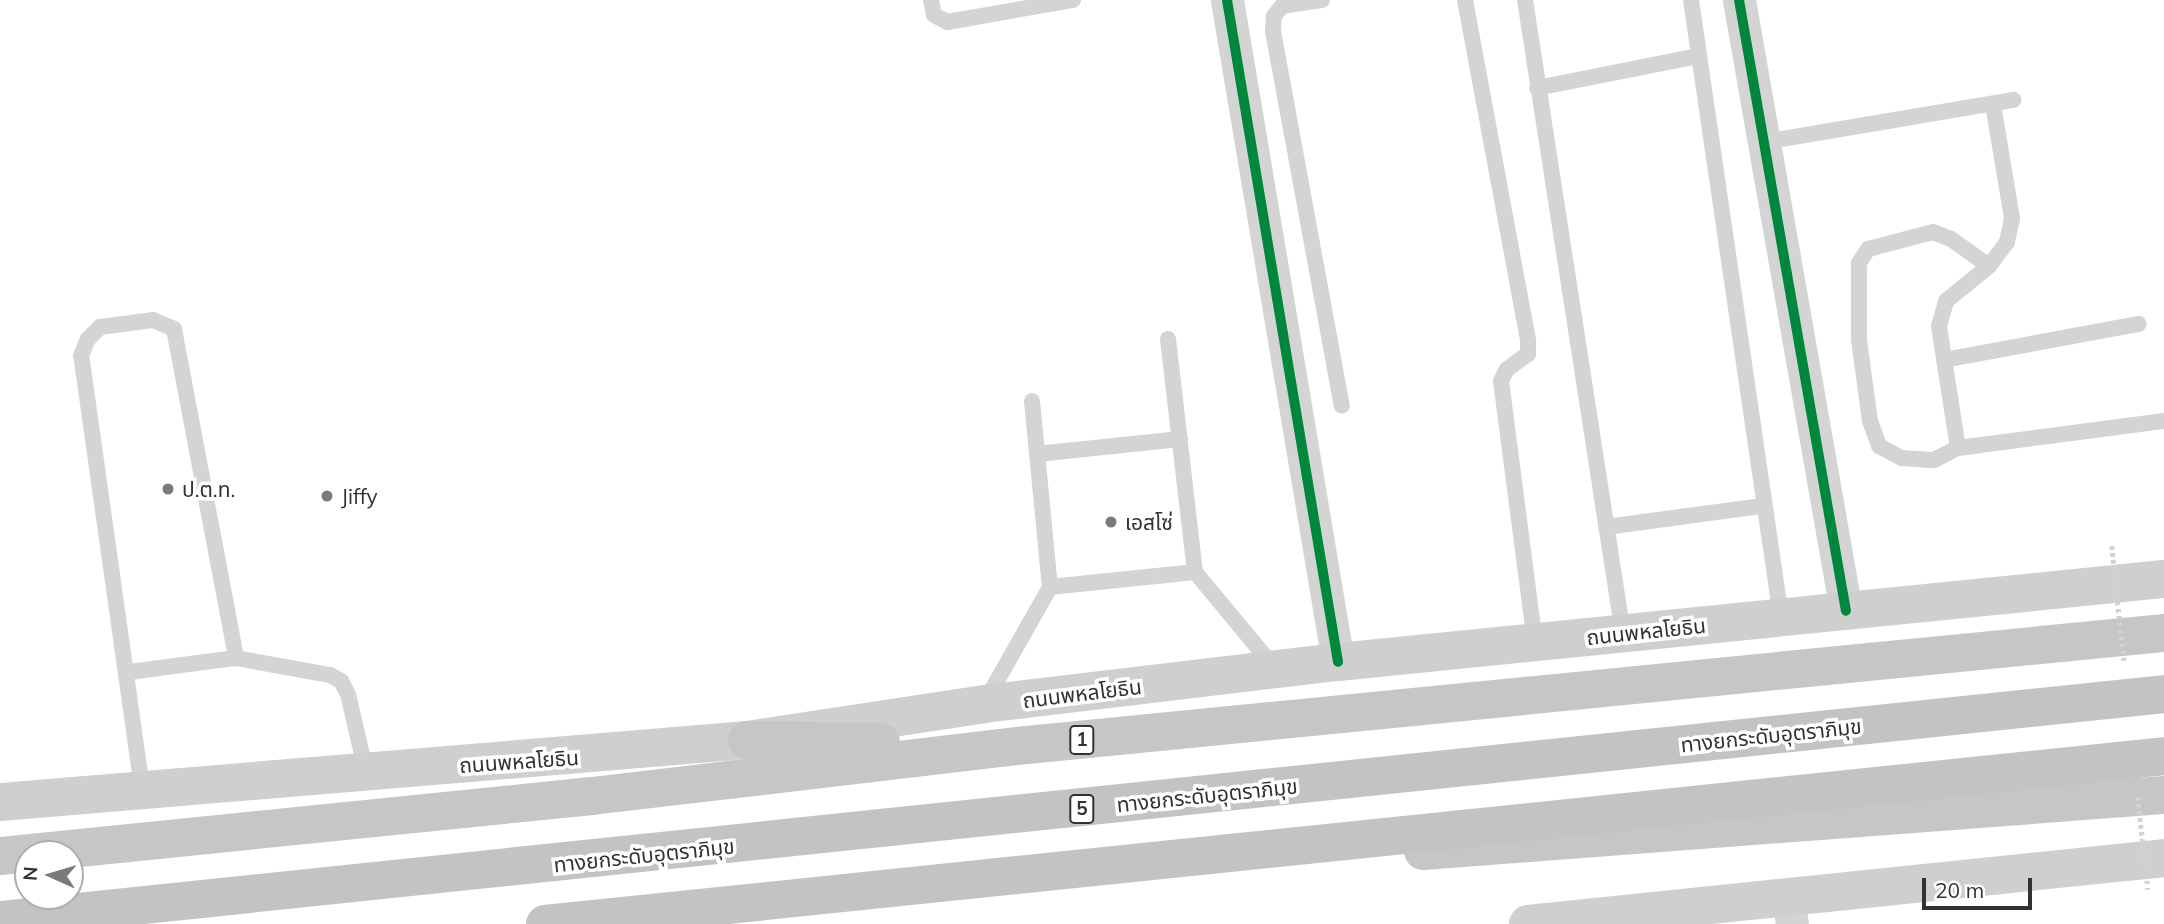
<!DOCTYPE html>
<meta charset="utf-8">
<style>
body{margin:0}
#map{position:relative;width:2164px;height:924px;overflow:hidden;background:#fff;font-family:Mulish,"Noto Sans Thai",sans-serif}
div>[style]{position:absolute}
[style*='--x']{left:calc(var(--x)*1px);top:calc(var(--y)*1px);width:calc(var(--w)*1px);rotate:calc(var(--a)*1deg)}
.service>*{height:16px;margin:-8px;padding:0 8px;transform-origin:8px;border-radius:8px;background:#d4d4d4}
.minor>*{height:33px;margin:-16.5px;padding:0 16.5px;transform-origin:16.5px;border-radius:16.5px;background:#d4d4d4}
.secondary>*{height:38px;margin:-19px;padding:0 19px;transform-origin:19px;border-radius:19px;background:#cfcfcf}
.trunk>*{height:38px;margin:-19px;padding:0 19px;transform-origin:19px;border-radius:19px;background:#c6c6c6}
.path-bridge>*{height:4.5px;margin-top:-2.25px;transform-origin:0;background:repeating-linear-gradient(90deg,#d2d2d2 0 3.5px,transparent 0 7px)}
.motorway-bridge>*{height:38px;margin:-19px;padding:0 19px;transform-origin:19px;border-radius:19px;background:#c3c3c3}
.cycleway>*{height:10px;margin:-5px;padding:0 5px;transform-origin:5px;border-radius:5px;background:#00873e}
.dots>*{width:19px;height:19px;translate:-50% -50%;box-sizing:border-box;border:4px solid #fff;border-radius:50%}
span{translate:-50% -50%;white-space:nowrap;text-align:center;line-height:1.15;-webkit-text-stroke:7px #fff;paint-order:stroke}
.shield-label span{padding:2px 5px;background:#fff;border:2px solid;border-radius:5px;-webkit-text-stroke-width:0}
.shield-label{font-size:19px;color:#323232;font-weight:700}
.poi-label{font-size:21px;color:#323232}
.left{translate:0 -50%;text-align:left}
.street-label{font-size:21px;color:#323232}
.north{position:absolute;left:14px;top:840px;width:70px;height:70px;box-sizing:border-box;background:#fff;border:2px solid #adadad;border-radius:50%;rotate:274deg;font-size:19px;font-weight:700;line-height:28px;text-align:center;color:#323232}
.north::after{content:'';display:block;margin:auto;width:24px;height:32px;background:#7a7a7a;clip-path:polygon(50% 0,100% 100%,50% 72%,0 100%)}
.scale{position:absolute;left:1922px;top:878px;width:110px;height:32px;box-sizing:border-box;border:4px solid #323232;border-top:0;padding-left:9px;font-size:21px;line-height:24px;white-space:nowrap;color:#323232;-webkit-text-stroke:5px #fff;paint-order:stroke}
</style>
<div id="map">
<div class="service">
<div style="--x:931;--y:0;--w:15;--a:79"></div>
<div style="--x:934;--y:15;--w:15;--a:28"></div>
<div style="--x:947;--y:22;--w:128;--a:-9.9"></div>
<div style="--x:1322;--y:0;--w:40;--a:171.5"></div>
<div style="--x:1282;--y:6;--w:13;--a:129"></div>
<div style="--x:1274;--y:16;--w:15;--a:94"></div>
<div style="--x:1273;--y:31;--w:381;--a:79.6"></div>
<div style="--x:1465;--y:0;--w:347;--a:79.5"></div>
<div style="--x:1528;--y:341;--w:13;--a:90"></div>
<div style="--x:1528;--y:354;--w:26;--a:144"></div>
<div style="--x:1507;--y:369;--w:13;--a:117"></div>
<div style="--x:1501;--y:381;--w:263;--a:82.6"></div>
<div style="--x:1525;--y:0;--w:642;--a:81.21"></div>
<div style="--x:1691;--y:0;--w:624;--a:81.7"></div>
<div style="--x:1537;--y:88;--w:165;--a:-11.2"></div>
<div style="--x:1764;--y:142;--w:253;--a:-9.6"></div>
<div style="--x:1989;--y:266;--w:47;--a:-144.6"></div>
<div style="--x:1951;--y:239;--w:19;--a:-159"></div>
<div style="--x:1933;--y:232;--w:67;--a:165.3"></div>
<div style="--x:1868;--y:249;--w:17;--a:123"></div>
<div style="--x:1859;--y:263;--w:77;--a:90"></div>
<div style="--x:1859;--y:340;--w:82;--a:82.3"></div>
<div style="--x:1870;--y:421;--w:27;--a:70"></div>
<div style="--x:1879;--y:446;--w:26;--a:28"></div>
<div style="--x:1902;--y:458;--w:32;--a:4"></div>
<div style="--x:1934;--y:460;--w:27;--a:-27"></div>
<div style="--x:1958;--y:448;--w:208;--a:-7.5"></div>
<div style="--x:1168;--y:339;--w:235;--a:83.4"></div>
<div style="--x:1944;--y:360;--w:198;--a:-10.5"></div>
<div style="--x:1032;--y:401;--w:187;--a:84.5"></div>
<div style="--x:1958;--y:448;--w:123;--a:-98.9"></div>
<div style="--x:1939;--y:326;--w:26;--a:-74"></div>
<div style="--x:1946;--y:301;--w:55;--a:-39.1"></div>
<div style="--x:1989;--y:266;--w:30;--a:-53"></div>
<div style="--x:2007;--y:242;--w:25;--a:-78"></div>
<div style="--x:2012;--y:218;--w:116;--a:-99.5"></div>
<div style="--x:1037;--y:454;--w:144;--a:-6"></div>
<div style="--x:1606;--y:527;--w:156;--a:-7.7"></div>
<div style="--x:129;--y:672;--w:108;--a:-7.5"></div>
<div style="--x:236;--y:658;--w:96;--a:10.3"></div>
<div style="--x:330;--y:675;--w:13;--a:29"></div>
<div style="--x:341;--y:681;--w:15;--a:62"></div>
<div style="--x:348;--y:694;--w:80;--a:77"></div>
<div style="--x:985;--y:702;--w:132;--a:-60.5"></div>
<div style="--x:1050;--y:587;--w:146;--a:-5.9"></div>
<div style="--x:1195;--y:572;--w:124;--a:50.3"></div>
<div style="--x:142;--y:788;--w:436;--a:-98"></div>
<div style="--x:81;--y:356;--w:18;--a:-68"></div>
<div style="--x:88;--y:339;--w:17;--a:-45"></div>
<div style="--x:100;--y:327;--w:53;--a:-7.5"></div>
<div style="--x:153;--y:320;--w:23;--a:23"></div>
<div style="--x:174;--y:329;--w:335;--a:79.3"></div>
</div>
<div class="minor">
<div style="--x:1227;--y:0;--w:671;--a:80.48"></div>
<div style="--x:1739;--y:0;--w:620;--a:80.07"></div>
<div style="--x:1788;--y:896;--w:28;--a:82"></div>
</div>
<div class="secondary">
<div style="--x:0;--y:802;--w:750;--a:-4.74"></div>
<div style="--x:747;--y:740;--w:240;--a:-8.6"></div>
<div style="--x:984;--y:704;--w:356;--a:-6.8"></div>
<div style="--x:1338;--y:662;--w:830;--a:-5.74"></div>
<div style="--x:1528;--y:924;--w:639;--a:-5.92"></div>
</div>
<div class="trunk">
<div style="--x:747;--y:740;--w:134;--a:0.9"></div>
<div style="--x:1423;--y:851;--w:743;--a:-4.32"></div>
<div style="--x:0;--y:856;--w:595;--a:-5.79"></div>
<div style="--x:592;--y:796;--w:438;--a:-6.7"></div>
<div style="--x:1027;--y:745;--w:1143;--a:-5.63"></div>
</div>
<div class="path-bridge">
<div style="--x:2112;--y:546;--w:115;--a:84"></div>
<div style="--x:2138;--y:797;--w:93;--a:83.8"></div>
</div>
<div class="motorway-bridge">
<div style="--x:0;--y:920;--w:2176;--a:-5.96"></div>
<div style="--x:545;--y:924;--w:1628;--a:-5.92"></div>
</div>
<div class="cycleway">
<div style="--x:1227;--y:0;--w:671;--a:80.48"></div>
<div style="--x:1739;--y:0;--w:620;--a:80.07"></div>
</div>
<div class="dots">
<div style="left:168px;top:489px;background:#7a7a7a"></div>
<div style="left:327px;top:496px;background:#7a7a7a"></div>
<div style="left:1111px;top:522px;background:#7a7a7a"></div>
</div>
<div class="shield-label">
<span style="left:1082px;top:740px">1</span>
<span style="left:1082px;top:809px">5</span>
</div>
<div class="poi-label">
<span class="left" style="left:182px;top:489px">ป.ต.ท.</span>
<span class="left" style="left:341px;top:496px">Jiffy</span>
<span class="left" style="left:1125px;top:522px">เอสโซ่</span>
</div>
<div class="street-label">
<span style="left:1646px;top:631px;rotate:-6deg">ถนนพหลโยธิน</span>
<span style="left:1082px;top:693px;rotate:-7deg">ถนนพหลโยธิน</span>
<span style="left:1771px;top:735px;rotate:-6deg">ทางยกระดับอุตราภิมุข</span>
<span style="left:519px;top:761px;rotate:-4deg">ถนนพหลโยธิน</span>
<span style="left:1207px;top:795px;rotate:-6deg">ทางยกระดับอุตราภิมุข</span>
<span style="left:644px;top:855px;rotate:-6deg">ทางยกระดับอุตราภิมุข</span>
</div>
<div class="north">N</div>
<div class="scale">20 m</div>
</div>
